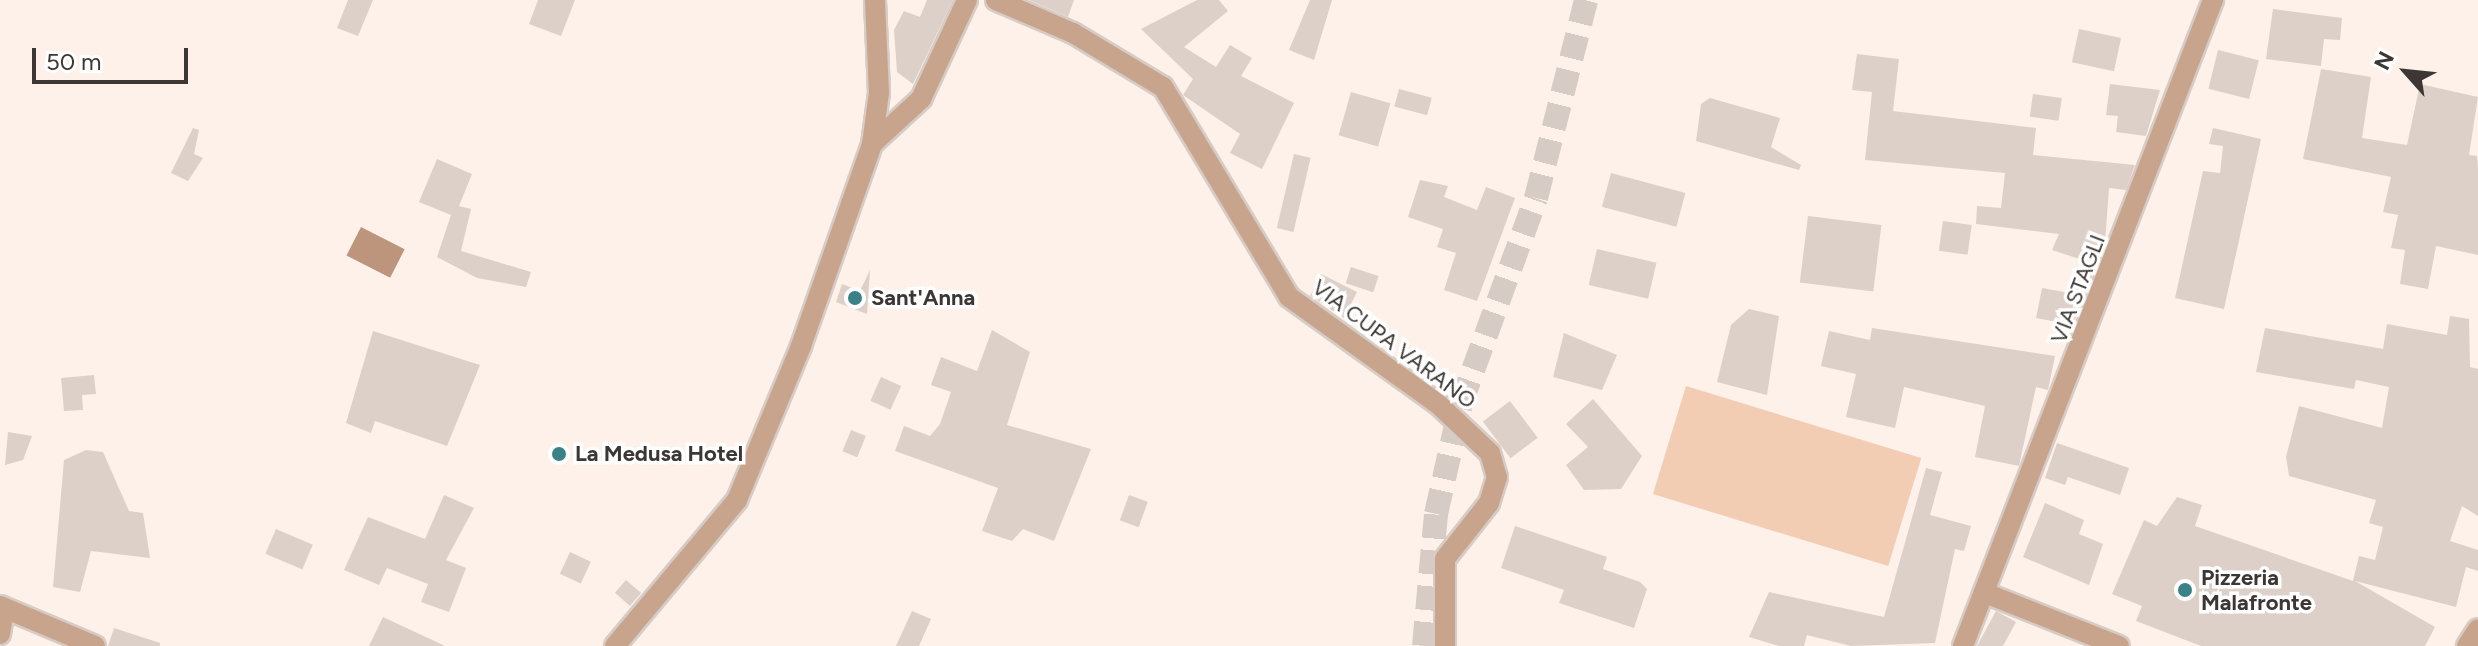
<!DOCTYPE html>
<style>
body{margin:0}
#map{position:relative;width:2478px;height:646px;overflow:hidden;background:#fdf1e9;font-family:Figtree,sans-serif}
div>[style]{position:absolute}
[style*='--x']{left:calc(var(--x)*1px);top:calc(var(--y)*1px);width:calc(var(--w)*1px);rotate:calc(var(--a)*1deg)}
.green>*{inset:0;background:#f3ccb4;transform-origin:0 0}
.water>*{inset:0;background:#bd957c;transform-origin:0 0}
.building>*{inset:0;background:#dcd0c9;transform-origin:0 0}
.highway-tunnel>*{height:24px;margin-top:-12px;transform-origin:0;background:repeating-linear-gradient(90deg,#d6ccc5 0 24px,transparent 0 36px)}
.roads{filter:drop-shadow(2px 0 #d6ccc5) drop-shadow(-2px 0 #d6ccc5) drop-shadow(0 2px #d6ccc5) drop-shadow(0 -2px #d6ccc5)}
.minor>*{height:20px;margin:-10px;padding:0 10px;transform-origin:10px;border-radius:10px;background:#c9a48d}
.dots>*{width:22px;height:22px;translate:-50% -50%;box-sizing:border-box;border:4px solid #fff;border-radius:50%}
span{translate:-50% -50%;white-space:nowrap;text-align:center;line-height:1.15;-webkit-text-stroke:7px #fff;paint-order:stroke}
.street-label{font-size:22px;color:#3c3734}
.poi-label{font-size:22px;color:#3c3734;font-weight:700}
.left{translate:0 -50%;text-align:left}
.north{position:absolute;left:2366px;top:32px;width:80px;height:80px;-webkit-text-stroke:6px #fff;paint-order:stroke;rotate:297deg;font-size:22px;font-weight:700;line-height:32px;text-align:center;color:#3c3734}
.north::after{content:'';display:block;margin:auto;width:28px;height:36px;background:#3c3734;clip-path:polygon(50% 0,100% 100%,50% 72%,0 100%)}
.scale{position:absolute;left:32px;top:48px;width:156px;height:36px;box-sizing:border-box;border:4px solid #3c3734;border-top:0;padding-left:10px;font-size:24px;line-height:28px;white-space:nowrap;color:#3c3734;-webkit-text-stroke:6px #fff;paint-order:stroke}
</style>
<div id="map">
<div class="green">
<div style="left:1686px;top:386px;width:246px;height:113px;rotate:17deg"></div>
</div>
<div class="water">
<div style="left:361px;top:227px;width:49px;height:32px;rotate:27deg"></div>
</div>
<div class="building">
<div style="clip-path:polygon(348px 0,373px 0,358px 36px,337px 28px)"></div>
<div style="clip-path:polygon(538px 0,575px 0,561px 36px,529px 24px)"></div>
<div style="clip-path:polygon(927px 0,953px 0,913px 84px,897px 72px,894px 30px,904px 11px,920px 17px)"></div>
<div style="clip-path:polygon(1029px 0,1074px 0,1068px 17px)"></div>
<div style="clip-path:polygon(1197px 0,1219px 0,1228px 11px,1184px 47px,1216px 67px,1230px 45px,1252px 58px,1241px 76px,1294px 103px,1262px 169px,1230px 153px,1240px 134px,1183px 95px,1193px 79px,1141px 29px)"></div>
<div style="clip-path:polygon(1310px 0,1332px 0,1314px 60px,1289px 50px)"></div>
<div style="clip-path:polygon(2273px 9px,2342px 18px,2340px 40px,2324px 39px,2321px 66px,2266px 59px)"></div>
<div style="left:2079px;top:29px;width:43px;height:34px;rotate:12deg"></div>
<div style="left:2218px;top:50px;width:42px;height:40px;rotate:14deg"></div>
<div style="clip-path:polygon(1857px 54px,1899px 59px,1893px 111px,2036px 128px,2033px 155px,2135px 165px,2126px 190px,2109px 188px,2105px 243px,2073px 325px,2036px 318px,2042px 288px,2070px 293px,2089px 262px,2052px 250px,2059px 234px,1976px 224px,1977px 206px,2001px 208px,2005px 173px,1865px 160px,1872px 92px,1852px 90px)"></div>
<div style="clip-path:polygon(2321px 69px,2371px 77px,2362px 138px,2407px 145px,2420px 84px,2478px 97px,2469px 155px,2477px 156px,2478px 169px,2478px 255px,2436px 246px,2428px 289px,2400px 284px,2405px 250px,2391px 248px,2398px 215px,2383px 212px,2391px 177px,2303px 159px)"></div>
<div style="clip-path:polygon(2110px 84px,2160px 90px,2146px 136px,2116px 132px,2118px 116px,2106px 115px)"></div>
<div style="left:1399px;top:89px;width:34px;height:18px;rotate:15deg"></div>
<div style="left:1351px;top:92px;width:41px;height:45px;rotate:16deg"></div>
<div style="left:2033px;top:94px;width:29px;height:23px;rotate:8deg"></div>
<div style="clip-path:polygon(1710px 98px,1780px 118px,1771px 147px,1801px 165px,1799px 170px,1696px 141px,1701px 104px)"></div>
<div style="clip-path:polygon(193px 128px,199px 130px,194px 154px,203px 158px,188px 181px,171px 173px)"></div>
<div style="clip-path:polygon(2213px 128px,2261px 139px,2224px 309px,2175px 298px,2203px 171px,2220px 173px,2223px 146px,2209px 144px)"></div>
<div style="left:1294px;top:154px;width:17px;height:76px;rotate:13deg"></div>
<div style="clip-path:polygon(437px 159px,472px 174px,459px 206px,471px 209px,461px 251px,531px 272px,526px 287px,477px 278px,437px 257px,451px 215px,419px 202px)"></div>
<div style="left:1611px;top:173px;width:77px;height:35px;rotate:15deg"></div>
<div style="clip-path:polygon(1420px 180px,1448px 186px,1444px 197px,1477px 210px,1486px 187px,1515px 198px,1477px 301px,1444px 290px,1456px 253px,1437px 247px,1443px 229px,1408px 217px)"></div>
<div style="left:1808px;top:216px;width:74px;height:67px;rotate:7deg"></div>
<div style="left:1943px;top:221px;width:29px;height:30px;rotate:8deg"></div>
<div style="left:1597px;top:249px;width:61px;height:37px;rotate:13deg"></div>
<div style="left:1351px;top:267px;width:29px;height:17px;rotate:18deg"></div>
<div style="clip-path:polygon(870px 270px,867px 314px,836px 302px,842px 284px,860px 291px)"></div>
<div style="clip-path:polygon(1321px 274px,1357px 292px,1344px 318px,1310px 296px)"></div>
<div style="clip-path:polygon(1749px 309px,1779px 316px,1767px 395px,1717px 382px,1731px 325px)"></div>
<div style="clip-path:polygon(2450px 316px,2469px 319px,2470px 367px,2478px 369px,2478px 516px,2462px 506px,2450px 541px,2478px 550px,2478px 571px,2466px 567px,2456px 607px,2355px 581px,2435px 627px,2425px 646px,2201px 646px,2136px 621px,2142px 606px,2112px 594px,2144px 520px,2157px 526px,2177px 497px,2202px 505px,2195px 526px,2353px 581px,2359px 556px,2375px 560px,2383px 527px,2369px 523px,2376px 500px,2289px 476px,2286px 457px,2299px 406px,2382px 428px,2389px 387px,2356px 380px,2354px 389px,2256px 372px,2265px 328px,2383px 349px,2387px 324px,2447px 335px)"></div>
<div style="clip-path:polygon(1872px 328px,2055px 356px,2048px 390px,2036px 387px,2019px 466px,1975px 457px,1985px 406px,1904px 387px,1895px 428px,1846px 417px,1856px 374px,1821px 366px,1829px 331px,1870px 340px)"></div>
<div style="clip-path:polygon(992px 330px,1030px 352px,1007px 425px,1091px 449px,1054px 541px,1023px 529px,1012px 541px,982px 531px,998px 488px,895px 451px,904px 426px,930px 436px,940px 424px,951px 392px,931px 385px,941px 357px,977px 371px)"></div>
<div style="clip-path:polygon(373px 331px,480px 365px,447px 446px,375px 421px,371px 433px,346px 423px)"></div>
<div style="clip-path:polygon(1564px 333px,1617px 355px,1602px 390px,1553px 377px)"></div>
<div style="clip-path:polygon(94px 375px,96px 394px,82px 395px,83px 410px,64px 411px,61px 378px)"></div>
<div style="left:881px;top:377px;width:22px;height:26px;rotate:24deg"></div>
<div style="clip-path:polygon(1593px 399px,1642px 456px,1621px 489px,1584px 490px,1566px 465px,1588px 447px,1566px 424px)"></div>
<div style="left:1510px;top:401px;width:46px;height:34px;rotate:53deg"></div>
<div style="left:851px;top:430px;width:16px;height:23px;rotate:22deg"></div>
<div style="clip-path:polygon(8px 432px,32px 436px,23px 460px,5px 465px)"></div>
<div style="clip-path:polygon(2057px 443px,2129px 468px,2120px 495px,2068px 477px,2065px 485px,2045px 478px)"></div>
<div style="clip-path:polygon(86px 450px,103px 452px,129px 511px,143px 513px,150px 558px,91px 551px,80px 592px,53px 587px,64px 460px)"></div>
<div style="clip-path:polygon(1926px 468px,1942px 472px,1930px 515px,1971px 526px,1964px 551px,1955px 549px,1935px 643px,1851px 646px,1807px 635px,1804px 646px,1779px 646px,1749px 637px,1769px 592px,1884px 617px)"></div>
<div style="clip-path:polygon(444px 495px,474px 508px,446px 560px,466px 568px,449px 612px,421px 602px,428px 584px,387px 568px,379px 585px,344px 570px,368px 517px,425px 539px)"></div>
<div style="left:1129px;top:495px;width:20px;height:27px;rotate:20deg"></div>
<div style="clip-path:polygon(2045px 503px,2084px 520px,2079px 534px,2103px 544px,2089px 585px,2023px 557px)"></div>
<div style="clip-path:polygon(1515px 526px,1607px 557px,1603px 569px,1640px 582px,1647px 589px,1634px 628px,1559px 603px,1564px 590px,1501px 568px)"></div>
<div style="left:276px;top:529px;width:40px;height:27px;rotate:23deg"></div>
<div style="left:570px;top:552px;width:23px;height:24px;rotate:25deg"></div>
<div style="left:626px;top:580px;width:20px;height:17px;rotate:41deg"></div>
<div style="clip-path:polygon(912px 611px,931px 619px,919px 646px,896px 646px)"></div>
<div style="clip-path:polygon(1996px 611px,2016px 622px,2003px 646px,1977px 646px)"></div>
<div style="clip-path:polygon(383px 617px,445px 646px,369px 646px)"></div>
<div style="clip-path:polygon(114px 628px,160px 643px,160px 646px,108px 646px)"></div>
</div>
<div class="highway-tunnel">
<div style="--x:1424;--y:646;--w:133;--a:-84.8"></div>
<div style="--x:1436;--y:514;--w:114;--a:-77.3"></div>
<div style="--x:1461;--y:403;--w:218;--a:-69.9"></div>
<div style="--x:1536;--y:198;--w:204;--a:-75.8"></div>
</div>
<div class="roads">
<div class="minor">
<div style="--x:996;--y:0;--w:84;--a:23.2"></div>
<div style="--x:1073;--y:33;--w:105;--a:31"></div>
<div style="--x:1163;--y:87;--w:245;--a:59"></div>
<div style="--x:1289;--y:297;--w:183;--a:35.7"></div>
<div style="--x:1438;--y:404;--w:71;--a:43.3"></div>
<div style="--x:1490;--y:453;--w:25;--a:74"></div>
<div style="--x:1497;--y:477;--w:27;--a:107"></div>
<div style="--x:1489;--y:503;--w:71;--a:128.2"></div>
<div style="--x:1445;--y:559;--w:87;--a:90"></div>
<div style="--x:872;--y:144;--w:67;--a:-42.6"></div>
<div style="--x:921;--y:99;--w:109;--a:-65.1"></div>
<div style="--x:1985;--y:593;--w:144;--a:21.6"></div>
<div style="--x:0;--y:606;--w:103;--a:22.8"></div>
<div style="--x:0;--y:634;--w:26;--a:-81"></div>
<div style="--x:615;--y:646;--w:190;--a:-50.1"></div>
<div style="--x:737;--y:500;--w:167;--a:-67.4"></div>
<div style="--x:801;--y:346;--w:214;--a:-70.6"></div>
<div style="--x:872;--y:144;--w:51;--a:-82.2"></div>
<div style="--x:879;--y:93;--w:93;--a:-92.5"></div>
<div style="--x:1963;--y:646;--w:693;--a:-68.84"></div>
<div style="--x:2467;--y:646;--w:20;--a:-57"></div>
</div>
</div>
<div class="dots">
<div style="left:855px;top:298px;background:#3a8288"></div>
<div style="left:559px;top:454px;background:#3a8288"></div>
<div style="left:2185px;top:590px;background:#3a8288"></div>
</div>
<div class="street-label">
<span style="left:2078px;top:289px;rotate:-69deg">VIA STAGLI</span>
<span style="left:1394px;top:344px;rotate:37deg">VIA CUPA VARANO</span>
</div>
<div class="poi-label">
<span class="left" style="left:871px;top:298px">Sant'Anna</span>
<span class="left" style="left:575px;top:454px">La Medusa Hotel</span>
<span class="left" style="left:2201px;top:590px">Pizzeria<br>Malafronte</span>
</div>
<div class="north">N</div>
<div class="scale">50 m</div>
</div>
